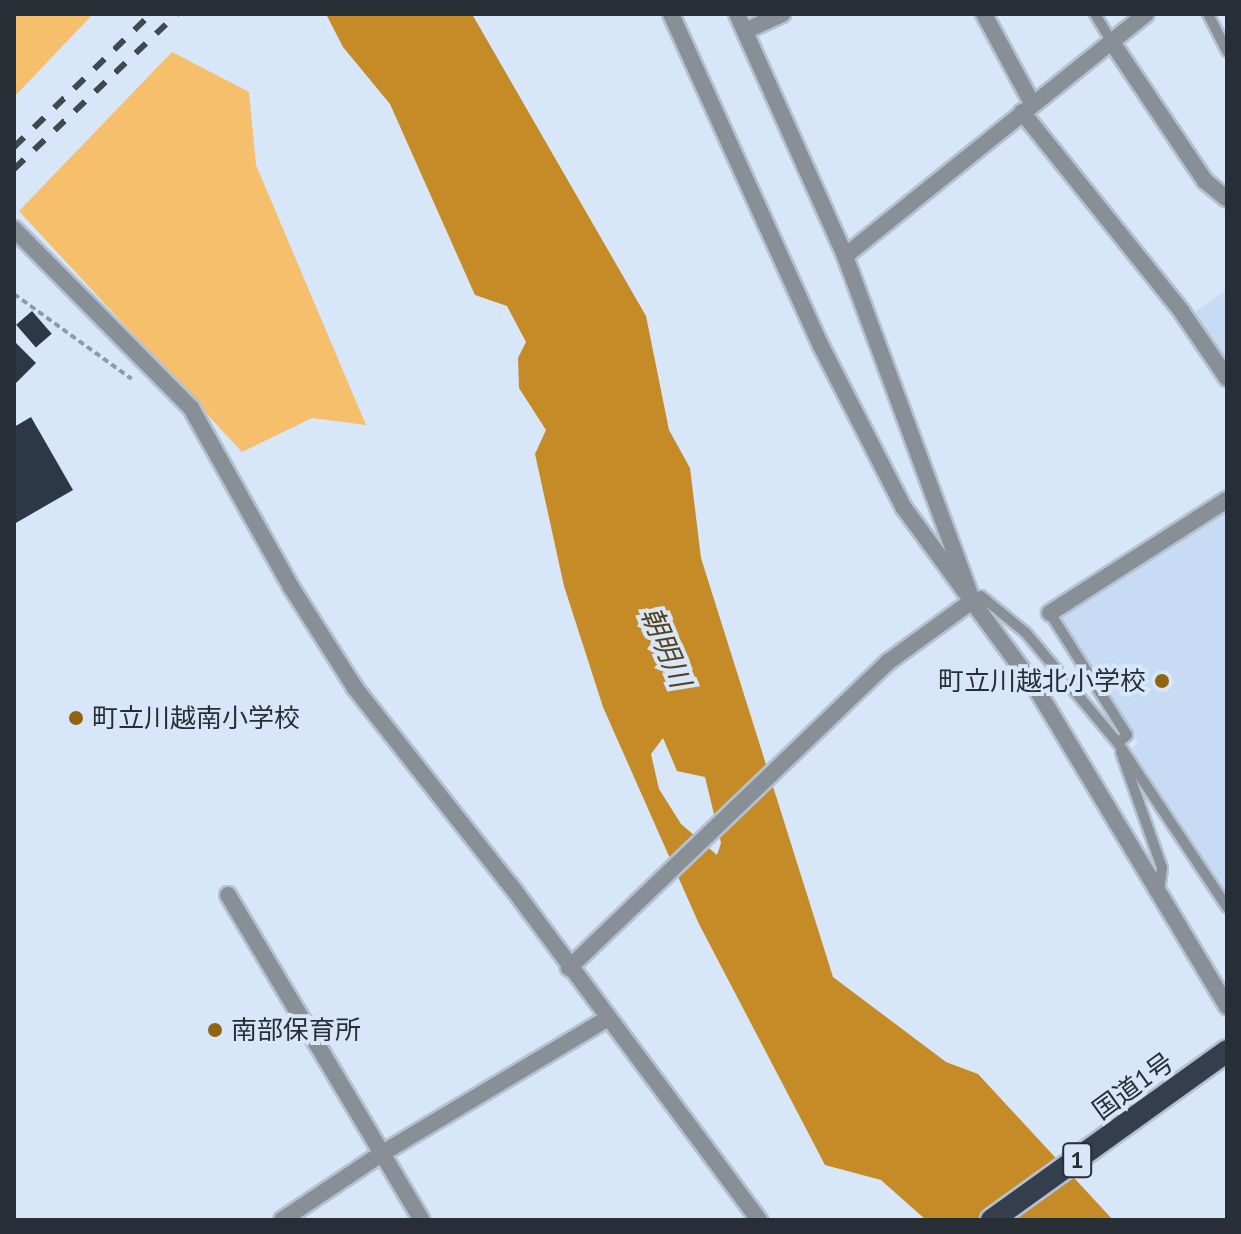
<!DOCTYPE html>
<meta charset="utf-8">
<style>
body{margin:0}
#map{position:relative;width:1241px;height:1234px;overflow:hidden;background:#d7e6f8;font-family:"PT Sans","Noto Sans JP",sans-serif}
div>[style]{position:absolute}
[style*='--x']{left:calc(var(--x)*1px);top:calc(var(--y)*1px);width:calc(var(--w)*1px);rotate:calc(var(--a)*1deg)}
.built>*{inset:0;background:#c8dbf4}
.green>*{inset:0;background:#f6bf6c}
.water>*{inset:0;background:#c58b27}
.building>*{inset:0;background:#2d3847;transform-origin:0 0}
.path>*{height:4px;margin-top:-2px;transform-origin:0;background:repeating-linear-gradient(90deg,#8e9aa7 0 6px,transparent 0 10px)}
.roads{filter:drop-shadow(2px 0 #b4c1d1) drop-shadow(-2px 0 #b4c1d1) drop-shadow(0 2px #b4c1d1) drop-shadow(0 -2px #b4c1d1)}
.service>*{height:10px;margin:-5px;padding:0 5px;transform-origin:5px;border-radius:5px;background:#898f97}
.minor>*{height:16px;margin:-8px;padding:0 8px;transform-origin:8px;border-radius:8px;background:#898f97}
.trunk>*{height:22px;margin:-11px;padding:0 11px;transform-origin:11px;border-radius:11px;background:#343e4c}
.rail>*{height:6px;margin-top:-3px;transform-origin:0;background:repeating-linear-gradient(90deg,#404850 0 14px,transparent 0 28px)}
.dots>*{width:22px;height:22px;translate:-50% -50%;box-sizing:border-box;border:4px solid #d7e6f8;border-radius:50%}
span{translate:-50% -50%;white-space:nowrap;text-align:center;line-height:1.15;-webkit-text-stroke:8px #d7e6f8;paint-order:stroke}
.shield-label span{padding:2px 6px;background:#d7e6f8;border:2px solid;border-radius:6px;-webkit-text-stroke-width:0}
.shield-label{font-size:24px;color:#282e35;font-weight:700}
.poi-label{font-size:26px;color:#282e35}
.right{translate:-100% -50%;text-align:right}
.left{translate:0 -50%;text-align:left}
.street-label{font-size:26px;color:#282e35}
.water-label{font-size:28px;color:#573f18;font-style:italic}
.frame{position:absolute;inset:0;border:16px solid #282e35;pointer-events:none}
</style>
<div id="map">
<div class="built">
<div style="clip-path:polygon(1227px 290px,1227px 364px,1192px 314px)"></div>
<div style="clip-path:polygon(1227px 509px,1227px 897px,1131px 749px,1138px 743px,1056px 618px)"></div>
</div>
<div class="green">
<div style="clip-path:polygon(14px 14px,93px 14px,14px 97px)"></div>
<div style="clip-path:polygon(172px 52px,249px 92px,256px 165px,366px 425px,312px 418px,242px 452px,19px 211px)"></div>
</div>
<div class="water">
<div style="clip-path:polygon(evenodd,326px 14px,472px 14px,646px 316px,669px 430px,690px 468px,701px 558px,833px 977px,946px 1062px,978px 1074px,1113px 1220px,926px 1220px,881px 1180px,825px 1165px,699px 924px,603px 707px,564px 586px,535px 454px,546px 430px,519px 388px,518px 358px,526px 342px,507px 306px,475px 295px,390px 104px,343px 47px,326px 14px,663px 738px,677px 771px,705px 777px,721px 843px,717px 855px,681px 824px,659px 789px,651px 754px,663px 738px)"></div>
</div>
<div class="building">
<div style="left:32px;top:311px;width:30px;height:21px;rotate:49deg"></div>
<div style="clip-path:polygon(14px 341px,36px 363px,14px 385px)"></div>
<div style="clip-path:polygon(31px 417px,73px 490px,14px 524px,14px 427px)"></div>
</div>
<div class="path">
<div style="--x:14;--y:294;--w:145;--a:35.8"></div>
</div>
<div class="roads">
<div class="service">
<div style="--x:1095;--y:14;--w:31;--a:59"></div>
<div style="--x:1208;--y:14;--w:42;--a:62.8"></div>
<div style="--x:972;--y:601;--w:10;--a:-29"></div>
<div style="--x:981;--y:596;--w:58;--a:39.4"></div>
<div style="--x:1026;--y:633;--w:143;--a:50.1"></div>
<div style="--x:1118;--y:743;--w:12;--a:-42"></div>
<div style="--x:1127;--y:735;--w:144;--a:-122.3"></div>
<div style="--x:1118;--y:743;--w:197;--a:56.4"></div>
<div style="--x:1121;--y:752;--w:123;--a:70.5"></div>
<div style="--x:1162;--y:868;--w:25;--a:97"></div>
</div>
<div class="minor">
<div style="--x:671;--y:14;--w:364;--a:65.7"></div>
<div style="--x:821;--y:346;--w:182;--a:62.9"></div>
<div style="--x:904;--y:508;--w:225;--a:53.8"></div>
<div style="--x:1037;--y:690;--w:369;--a:59"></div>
<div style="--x:737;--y:14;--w:265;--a:65.9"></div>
<div style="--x:845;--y:256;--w:358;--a:69.7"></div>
<div style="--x:984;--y:14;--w:101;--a:61.7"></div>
<div style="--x:745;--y:31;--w:41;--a:-24.7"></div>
<div style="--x:1111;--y:41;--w:169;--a:56.1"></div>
<div style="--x:1205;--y:181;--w:28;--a:39"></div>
<div style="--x:1022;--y:112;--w:256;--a:51.3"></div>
<div style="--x:1182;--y:312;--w:80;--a:55.7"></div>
<div style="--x:14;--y:229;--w:252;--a:45.3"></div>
<div style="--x:191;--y:408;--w:205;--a:60.8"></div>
<div style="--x:291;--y:587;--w:120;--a:57.6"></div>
<div style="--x:355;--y:688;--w:252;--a:51.8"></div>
<div style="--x:511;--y:886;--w:416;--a:53.4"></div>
<div style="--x:845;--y:256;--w:386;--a:-38.8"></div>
<div style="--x:1050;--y:613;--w:210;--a:-32.6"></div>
<div style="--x:228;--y:895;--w:378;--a:59.2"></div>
<div style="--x:569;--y:968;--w:442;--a:-43.8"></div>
<div style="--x:888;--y:662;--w:104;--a:-36"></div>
<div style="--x:282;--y:1220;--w:119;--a:-33.7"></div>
<div style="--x:381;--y:1154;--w:263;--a:-30.9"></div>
</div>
<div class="trunk">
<div style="--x:992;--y:1220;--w:289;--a:-35.7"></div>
</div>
</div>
<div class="rail">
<div style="--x:14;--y:147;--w:191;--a:-44.2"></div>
<div style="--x:14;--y:169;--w:225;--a:-43.6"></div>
</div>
<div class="dots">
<div style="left:1162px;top:681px;background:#926410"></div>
<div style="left:76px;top:718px;background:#926410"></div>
<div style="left:215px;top:1030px;background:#926410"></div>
</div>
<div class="shield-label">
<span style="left:1077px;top:1160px">1</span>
</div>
<div class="poi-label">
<span class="right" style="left:1146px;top:681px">町立川越北小学校</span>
<span class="left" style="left:92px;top:718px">町立川越南小学校</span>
<span class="left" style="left:231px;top:1030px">南部保育所</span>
</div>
<div class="street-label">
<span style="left:1133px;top:1086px;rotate:-36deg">国道1号</span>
</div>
<div class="water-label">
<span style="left:666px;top:647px;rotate:67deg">朝明川</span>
</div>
<div class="frame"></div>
</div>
